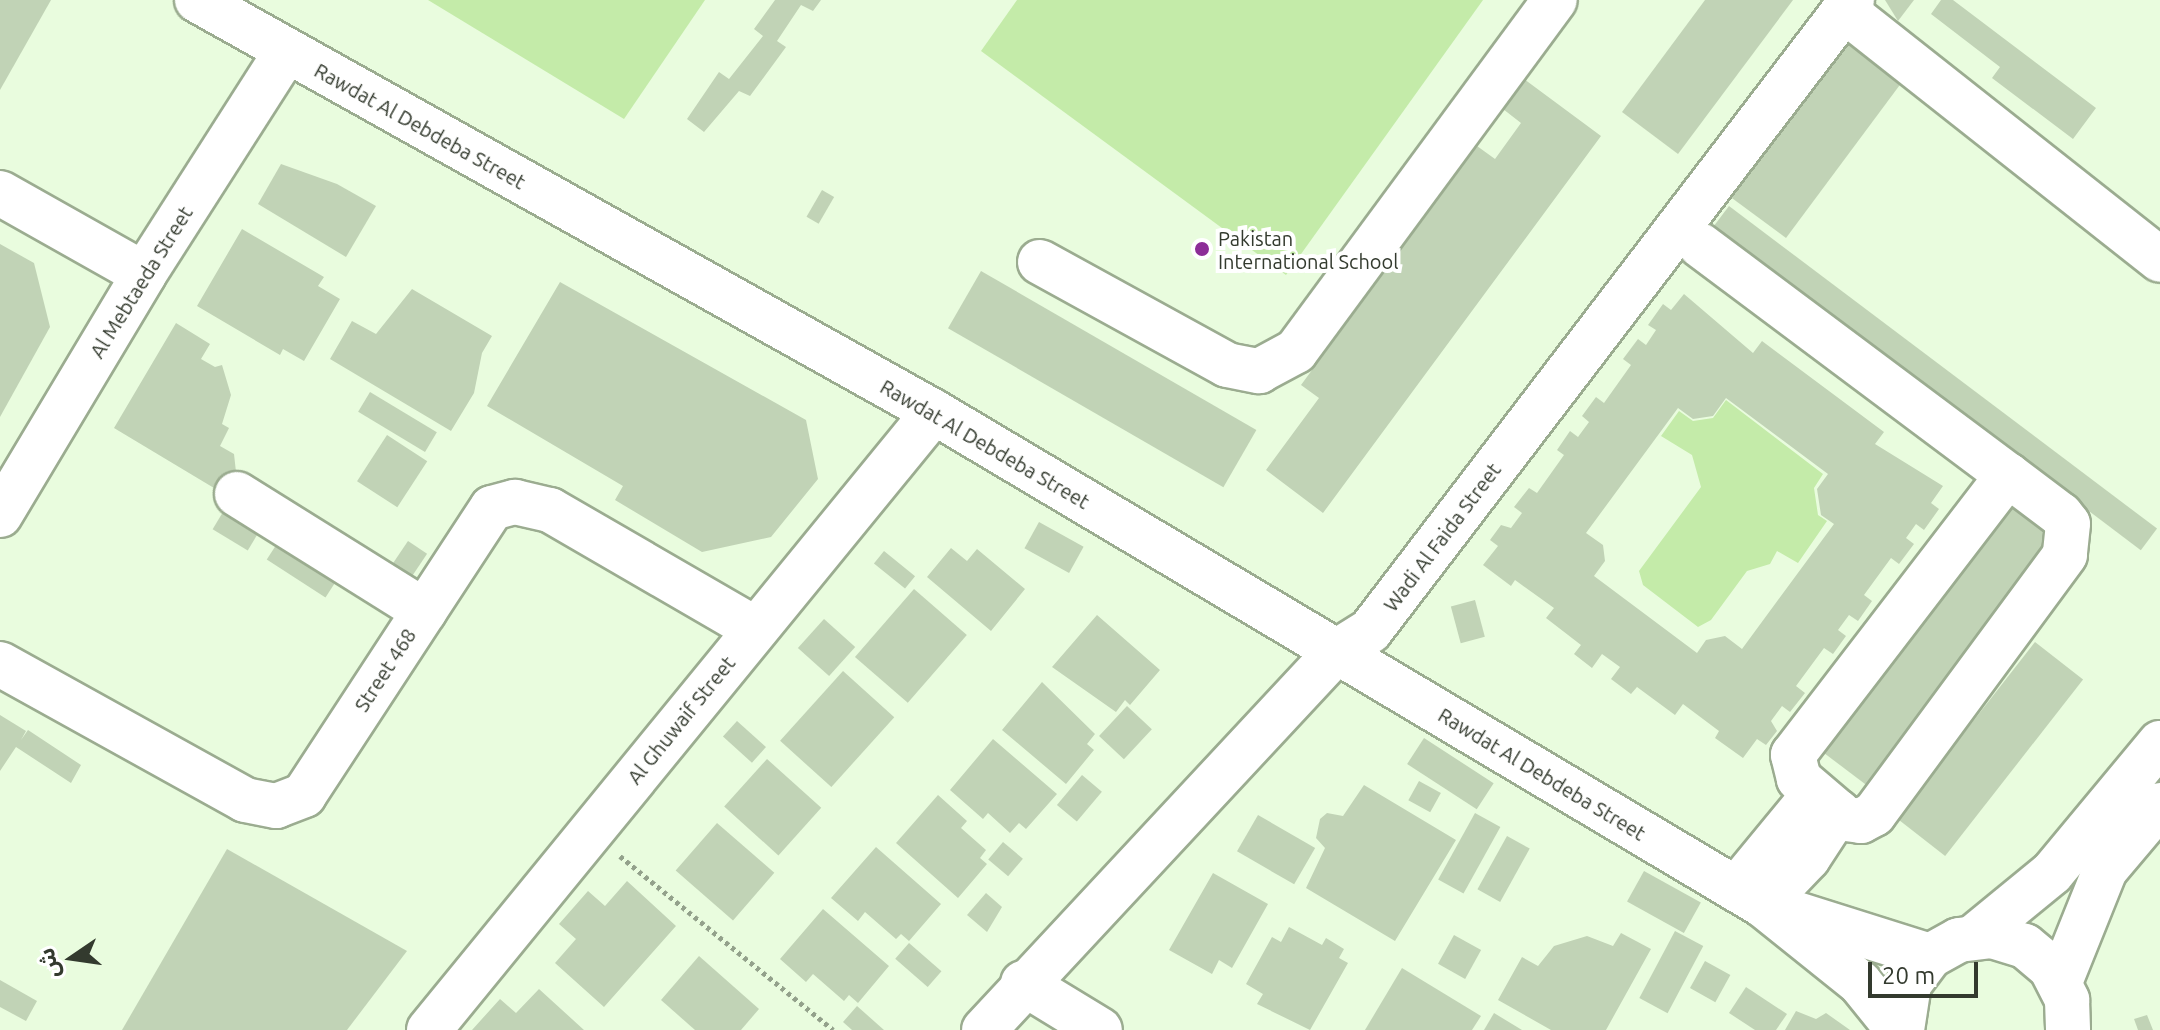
<!DOCTYPE html>
<meta charset="utf-8">
<style>
body{margin:0}
#map{position:relative;width:2160px;height:1030px;overflow:hidden;background:#e9fcde;font-family:Ubuntu,"Noto Sans Arabic",sans-serif}
div>[style]{position:absolute}
[style*='--x']{left:calc(var(--x)*1px);top:calc(var(--y)*1px);width:calc(var(--w)*1px);rotate:calc(var(--a)*1deg)}
.green>*{inset:0;background:#c4eba9}
.building>*{inset:0;background:#c1d3b6;transform-origin:0 0}
.path>*{height:5px;margin-top:-2.5px;transform-origin:0;background:repeating-linear-gradient(90deg,#93a18b 0 4px,transparent 0 8px)}
.roads{filter:drop-shadow(2px 0 #9bac90) drop-shadow(-2px 0 #9bac90) drop-shadow(0 2px #9bac90) drop-shadow(0 -2px #9bac90)}
.minor>*{height:44px;margin:-22px;padding:0 22px;transform-origin:22px;border-radius:22px;background:#fff}
.dots>*{width:22px;height:22px;translate:-50% -50%;box-sizing:border-box;border:4px solid #fff;border-radius:50%}
span{translate:-50% -50%;white-space:nowrap;text-align:center;line-height:1.15;-webkit-text-stroke:8px #fff;paint-order:stroke}
.street-label{font-size:20px;color:#333a2e}
.poi-label{font-size:20px;color:#333a2e}
.left{translate:0 -50%;text-align:left}
.north{position:absolute;left:32px;top:918px;width:80px;height:80px;-webkit-text-stroke:6px #fff;paint-order:stroke;rotate:257deg;font-size:22px;font-weight:700;line-height:32px;text-align:center;color:#333a2e}
.north::after{content:'';display:block;margin:auto;width:28px;height:36px;background:#333a2e;clip-path:polygon(50% 0,100% 100%,50% 72%,0 100%)}
.scale{position:absolute;left:1868px;top:962px;width:110px;height:36px;box-sizing:border-box;border:4px solid #333a2e;border-top:0;padding-left:10px;font-size:24px;line-height:28px;white-space:nowrap;color:#333a2e;-webkit-text-stroke:6px #fff;paint-order:stroke}
</style>
<div id="map">
<div class="green">
<div style="clip-path:polygon(428px 0,705px 0,624px 119px)"></div>
<div style="clip-path:polygon(1017px 0,1483px 0,1286px 275px,981px 51px)"></div>
<div style="clip-path:polygon(1726px 400px,1823px 474px,1814px 488px,1818px 515px,1827px 521px,1798px 563px,1777px 551px,1770px 564px,1747px 571px,1711px 620px,1698px 627px,1643px 585px,1639px 571px,1701px 487px,1692px 455px,1661px 436px,1679px 411px,1693px 421px,1713px 418px)"></div>
</div>
<div class="building">
<div style="clip-path:polygon(0 0,51px 0,0 90px)"></div>
<div style="clip-path:polygon(775px 0,821px 0,813px 11px,801px 5px,777px 41px,786px 47px,750px 96px,739px 91px,704px 132px,687px 119px,719px 72px,729px 79px,763px 36px,754px 29px)"></div>
<div style="clip-path:polygon(1705px 0,1793px 0,1678px 154px,1622px 112px)"></div>
<div style="clip-path:polygon(1885px 0,1914px 0,1898px 21px)"></div>
<div style="clip-path:polygon(1941px 0,1953px 0,2096px 108px,2073px 139px,1992px 78px,2000px 67px,1931px 14px)"></div>
<div style="clip-path:polygon(1859px 44px,1905px 78px,1786px 238px,1721px 190px,1829px 45px)"></div>
<div style="clip-path:polygon(1524px 79px,1601px 136px,1323px 513px,1266px 470px,1319px 398px,1301px 385px,1477px 146px,1495px 159px,1521px 123px,1503px 109px)"></div>
<div style="clip-path:polygon(281px 164px,337px 184px,376px 206px,346px 257px,258px 204px)"></div>
<div style="left:822px;top:190px;width:14px;height:31px;rotate:30deg"></div>
<div style="left:1729px;top:206px;width:536px;height:27px;rotate:37deg"></div>
<div style="clip-path:polygon(242px 229px,324px 277px,318px 286px,340px 299px,304px 361px,283px 349px,280px 355px,197px 306px)"></div>
<div style="clip-path:polygon(0 244px,34px 263px,50px 327px,0 417px)"></div>
<div style="left:981px;top:271px;width:318px;height:66px;rotate:30deg"></div>
<div style="clip-path:polygon(560px 282px,806px 420px,818px 479px,771px 537px,702px 552px,615px 500px,623px 486px,487px 406px)"></div>
<div style="clip-path:polygon(412px 289px,492px 336px,482px 353px,474px 393px,451px 431px,330px 359px,352px 321px,376px 334px)"></div>
<div style="clip-path:polygon(evenodd,1684px 294px,1753px 353px,1762px 341px,1884px 432px,1875px 444px,1943px 486px,1931px 503px,1939px 509px,1924px 530px,1916px 524px,1906px 538px,1914px 544px,1899px 564px,1891px 558px,1864px 595px,1872px 601px,1858px 621px,1849px 615px,1838px 630px,1846px 636px,1833px 654px,1824px 648px,1796px 686px,1805px 693px,1790px 712px,1782px 706px,1771px 721px,1777px 731px,1766px 745px,1757px 739px,1743px 758px,1715px 738px,1719px 731px,1683px 704px,1675px 715px,1637px 687px,1631px 694px,1611px 679px,1620px 667px,1602px 654px,1592px 668px,1574px 654px,1581px 645px,1546px 618px,1554px 608px,1515px 580px,1511px 586px,1483px 565px,1498px 546px,1490px 540px,1501px 525px,1511px 528px,1522px 513px,1514px 507px,1529px 488px,1537px 493px,1564px 455px,1557px 450px,1570px 431px,1578px 437px,1589px 422px,1582px 416px,1596px 397px,1604px 403px,1631px 365px,1623px 359px,1638px 339px,1646px 345px,1656px 330px,1648px 325px,1663px 304px,1671px 310px,1684px 294px,1726px 398px,1828px 474px,1817px 489px,1821px 515px,1834px 524px,1742px 649px,1725px 636px,1706px 640px,1697px 653px,1594px 576px,1605px 561px,1603px 545px,1586px 533px,1678px 408px,1693px 419px,1713px 416px,1726px 398px)"></div>
<div style="clip-path:polygon(176px 323px,210px 344px,201px 359px,215px 367px,222px 365px,231px 395px,222px 424px,229px 428px,220px 446px,234px 454px,236px 472px,214px 488px,114px 428px)"></div>
<div style="left:370px;top:392px;width:78px;height:23px;rotate:31deg"></div>
<div style="left:387px;top:435px;width:48px;height:55px;rotate:33deg"></div>
<div style="left:2013px;top:496px;width:58px;height:319px;rotate:37deg"></div>
<div style="left:226px;top:507px;width:41px;height:26px;rotate:31deg"></div>
<div style="left:1039px;top:522px;width:51px;height:30px;rotate:29deg"></div>
<div style="left:282px;top:536px;width:70px;height:28px;rotate:33deg"></div>
<div style="left:408px;top:541px;width:23px;height:35px;rotate:34deg"></div>
<div style="clip-path:polygon(951px 548px,967px 561px,977px 549px,1025px 589px,991px 631px,927px 577px)"></div>
<div style="left:884px;top:551px;width:40px;height:16px;rotate:39deg"></div>
<div style="left:914px;top:589px;width:70px;height:90px;rotate:41deg"></div>
<div style="left:1475px;top:600px;width:38px;height:25px;rotate:75deg"></div>
<div style="clip-path:polygon(1097px 615px,1160px 670px,1130px 705px,1125px 700px,1116px 712px,1052px 667px)"></div>
<div style="left:824px;top:619px;width:42px;height:39px;rotate:42deg"></div>
<div style="left:2035px;top:642px;width:61px;height:224px;rotate:38deg"></div>
<div style="left:843px;top:671px;width:69px;height:94px;rotate:42deg"></div>
<div style="clip-path:polygon(1042px 682px,1095px 734px,1087px 744px,1094px 750px,1066px 784px,1002px 730px)"></div>
<div style="left:1127px;top:706px;width:34px;height:41px;rotate:43deg"></div>
<div style="clip-path:polygon(0 715px,26px 731px,21px 740px,28px 730px,81px 765px,71px 783px,16px 747px,0 771px)"></div>
<div style="left:737px;top:721px;width:39px;height:21px;rotate:42deg"></div>
<div style="left:1424px;top:738px;width:83px;height:31px;rotate:33deg"></div>
<div style="clip-path:polygon(993px 739px,1057px 794px,1026px 829px,1019px 823px,1010px 833px,988px 813px,983px 819px,950px 790px)"></div>
<div style="left:767px;top:759px;width:73px;height:64px;rotate:42deg"></div>
<div style="left:1082px;top:775px;width:26px;height:39px;rotate:40deg"></div>
<div style="left:1419px;top:781px;width:25px;height:22px;rotate:29deg"></div>
<div style="clip-path:polygon(1364px 785px,1456px 840px,1395px 941px,1306px 888px,1325px 848px,1316px 838px,1320px 819px,1327px 813px,1343px 816px)"></div>
<div style="clip-path:polygon(938px 795px,967px 821px,961px 828px,986px 850px,980px 858px,987px 864px,958px 898px,896px 843px)"></div>
<div style="left:1475px;top:813px;width:29px;height:76px;rotate:29deg"></div>
<div style="left:1258px;top:815px;width:66px;height:42px;rotate:30deg"></div>
<div style="left:717px;top:823px;width:76px;height:63px;rotate:41deg"></div>
<div style="left:1507px;top:836px;width:26px;height:61px;rotate:29deg"></div>
<div style="left:1003px;top:842px;width:26px;height:23px;rotate:40deg"></div>
<div style="clip-path:polygon(876px 847px,941px 904px,909px 941px,901px 934px,896px 939px,865px 912px,858px 921px,831px 898px)"></div>
<div style="clip-path:polygon(227px 849px,407px 951px,347px 1030px,122px 1030px)"></div>
<div style="left:1644px;top:871px;width:65px;height:35px;rotate:29deg"></div>
<div style="clip-path:polygon(1213px 873px,1268px 904px,1232px 968px,1219px 960px,1212px 974px,1169px 950px)"></div>
<div style="clip-path:polygon(627px 881px,676px 926px,604px 1007px,555px 963px,576px 939px,559px 924px,588px 891px,605px 906px)"></div>
<div style="clip-path:polygon(986px 893px,1002px 907px,987px 932px,967px 915px)"></div>
<div style="clip-path:polygon(823px 909px,889px 966px,858px 1003px,849px 995px,844px 1001px,813px 974px,806px 982px,780px 959px)"></div>
<div style="clip-path:polygon(1289px 927px,1322px 945px,1326px 938px,1344px 949px,1339px 958px,1348px 963px,1310px 1030px,1257px 1004px,1263px 994px,1246px 984px,1272px 937px,1281px 942px)"></div>
<div style="left:1675px;top:931px;width:32px;height:76px;rotate:28deg"></div>
<div style="clip-path:polygon(1621px 933px,1651px 949px,1606px 1030px,1551px 1030px,1498px 1000px,1522px 957px,1538px 966px,1554px 946px,1587px 936px,1613px 946px)"></div>
<div style="left:1454px;top:935px;width:31px;height:33px;rotate:29deg"></div>
<div style="left:909px;top:943px;width:43px;height:21px;rotate:41deg"></div>
<div style="clip-path:polygon(699px 956px,759px 1009px,741px 1030px,695px 1030px,661px 1000px)"></div>
<div style="left:1705px;top:961px;width:29px;height:31px;rotate:29deg"></div>
<div style="clip-path:polygon(1402px 968px,1481px 1016px,1472px 1030px,1365px 1030px)"></div>
<div style="clip-path:polygon(0 980px,37px 1001px,26px 1021px,0 1007px)"></div>
<div style="clip-path:polygon(1746px 987px,1787px 1014px,1776px 1030px,1755px 1030px,1729px 1013px)"></div>
<div style="clip-path:polygon(539px 989px,584px 1030px,472px 1030px,500px 999px,516px 1013px)"></div>
<div style="clip-path:polygon(857px 1006px,884px 1030px,852px 1030px,843px 1022px)"></div>
<div style="clip-path:polygon(1796px 1011px,1816px 1019px,1826px 1013px,1850px 1030px,1785px 1030px)"></div>
<div style="clip-path:polygon(1494px 1013px,1522px 1030px,1484px 1030px)"></div>
<div style="clip-path:polygon(2147px 1015px,2153px 1030px,2138px 1030px,2134px 1019px)"></div>
</div>
<div class="path">
<div style="--x:620;--y:856;--w:275;--a:39.2"></div>
</div>
<div class="roads">
<div class="minor">
<div style="--x:197;--y:0;--w:844;--a:29.21"></div>
<div style="--x:934;--y:412;--w:965;--a:30.74"></div>
<div style="--x:1763;--y:905;--w:124;--a:38.8"></div>
<div style="--x:1860;--y:983;--w:60;--a:51"></div>
<div style="--x:1844;--y:10;--w:403;--a:38.3"></div>
<div style="--x:0;--y:193;--w:165;--a:29.4"></div>
<div style="--x:1700;--y:245;--w:384;--a:36.8"></div>
<div style="--x:2008;--y:475;--w:66;--a:37"></div>
<div style="--x:2061;--y:515;--w:11;--a:52"></div>
<div style="--x:2068;--y:524;--w:31;--a:96"></div>
<div style="--x:2065;--y:555;--w:322;--a:126.4"></div>
<div style="--x:1874;--y:814;--w:15;--a:152"></div>
<div style="--x:1861;--y:821;--w:15;--a:-172"></div>
<div style="--x:1846;--y:819;--w:62;--a:-139.6"></div>
<div style="--x:1799;--y:779;--w:25;--a:-104"></div>
<div style="--x:1793;--y:755;--w:353;--a:-52.5"></div>
<div style="--x:1040;--y:262;--w:213;--a:28.8"></div>
<div style="--x:1227;--y:365;--w:33;--a:11"></div>
<div style="--x:1259;--y:371;--w:42;--a:-28.4"></div>
<div style="--x:1296;--y:351;--w:436;--a:-53.6"></div>
<div style="--x:237;--y:494;--w:221;--a:32"></div>
<div style="--x:0;--y:515;--w:281;--a:-59.1"></div>
<div style="--x:144;--y:274;--w:264;--a:-57.4"></div>
<div style="--x:0;--y:664;--w:280;--a:29"></div>
<div style="--x:245;--y:800;--w:32;--a:11"></div>
<div style="--x:276;--y:806;--w:30;--a:-21"></div>
<div style="--x:304;--y:795;--w:343;--a:-56.8"></div>
<div style="--x:492;--y:508;--w:24;--a:-15"></div>
<div style="--x:515;--y:502;--w:36;--a:13"></div>
<div style="--x:550;--y:510;--w:237;--a:30.1"></div>
<div style="--x:1736;--y:889;--w:124;--a:-50.5"></div>
<div style="--x:1763;--y:905;--w:65;--a:-46.2"></div>
<div style="--x:1808;--y:858;--w:55;--a:-56.9"></div>
<div style="--x:1784;--y:910;--w:153;--a:17.5"></div>
<div style="--x:1975;--y:936;--w:99;--a:-39.3"></div>
<div style="--x:2052;--y:873;--w:169;--a:-50.3"></div>
<div style="--x:2060;--y:982;--w:121;--a:-68.1"></div>
<div style="--x:2105;--y:870;--w:85;--a:-49.8"></div>
<div style="--x:1023;--y:983;--w:90;--a:31.4"></div>
<div style="--x:429;--y:1030;--w:798;--a:-50.75"></div>
<div style="--x:984;--y:1030;--w:517;--a:-47.04"></div>
<div style="--x:1336;--y:652;--w:40;--a:-32"></div>
<div style="--x:1370;--y:631;--w:794;--a:-52.62"></div>
<div style="--x:1902;--y:1030;--w:47;--a:-81.3"></div>
<div style="--x:1909;--y:984;--w:35;--a:-53"></div>
<div style="--x:1930;--y:956;--w:33;--a:-29"></div>
<div style="--x:1959;--y:940;--w:33;--a:-7"></div>
<div style="--x:1992;--y:936;--w:34;--a:17"></div>
<div style="--x:2025;--y:946;--w:34;--a:40"></div>
<div style="--x:2051;--y:968;--w:36;--a:63"></div>
<div style="--x:2067;--y:1000;--w:30;--a:88"></div>
</div>
</div>
<div class="dots">
<div style="left:1202px;top:249px;background:#8c2d97"></div>
</div>
<div class="street-label">
<span style="left:420px;top:126px;rotate:29deg">Rawdat Al Debdeba Street</span>
<span style="left:141px;top:282px;rotate:-58deg">Al Mebtaeda Street</span>
<span style="left:985px;top:444px;rotate:30deg">Rawdat Al Debdeba Street</span>
<span style="left:1442px;top:537px;rotate:-53deg">Wadi Al Faida Street</span>
<span style="left:385px;top:670px;rotate:-57deg">Street 468</span>
<span style="left:681px;top:720px;rotate:-51deg">Al Ghuwaif Street</span>
<span style="left:1542px;top:774px;rotate:31deg">Rawdat Al Debdeba Street</span>
</div>
<div class="poi-label">
<span class="left" style="left:1218px;top:250px">Pakistan<br>International School</span>
</div>
<div class="north">ش</div>
<div class="scale">20 m</div>
</div>
